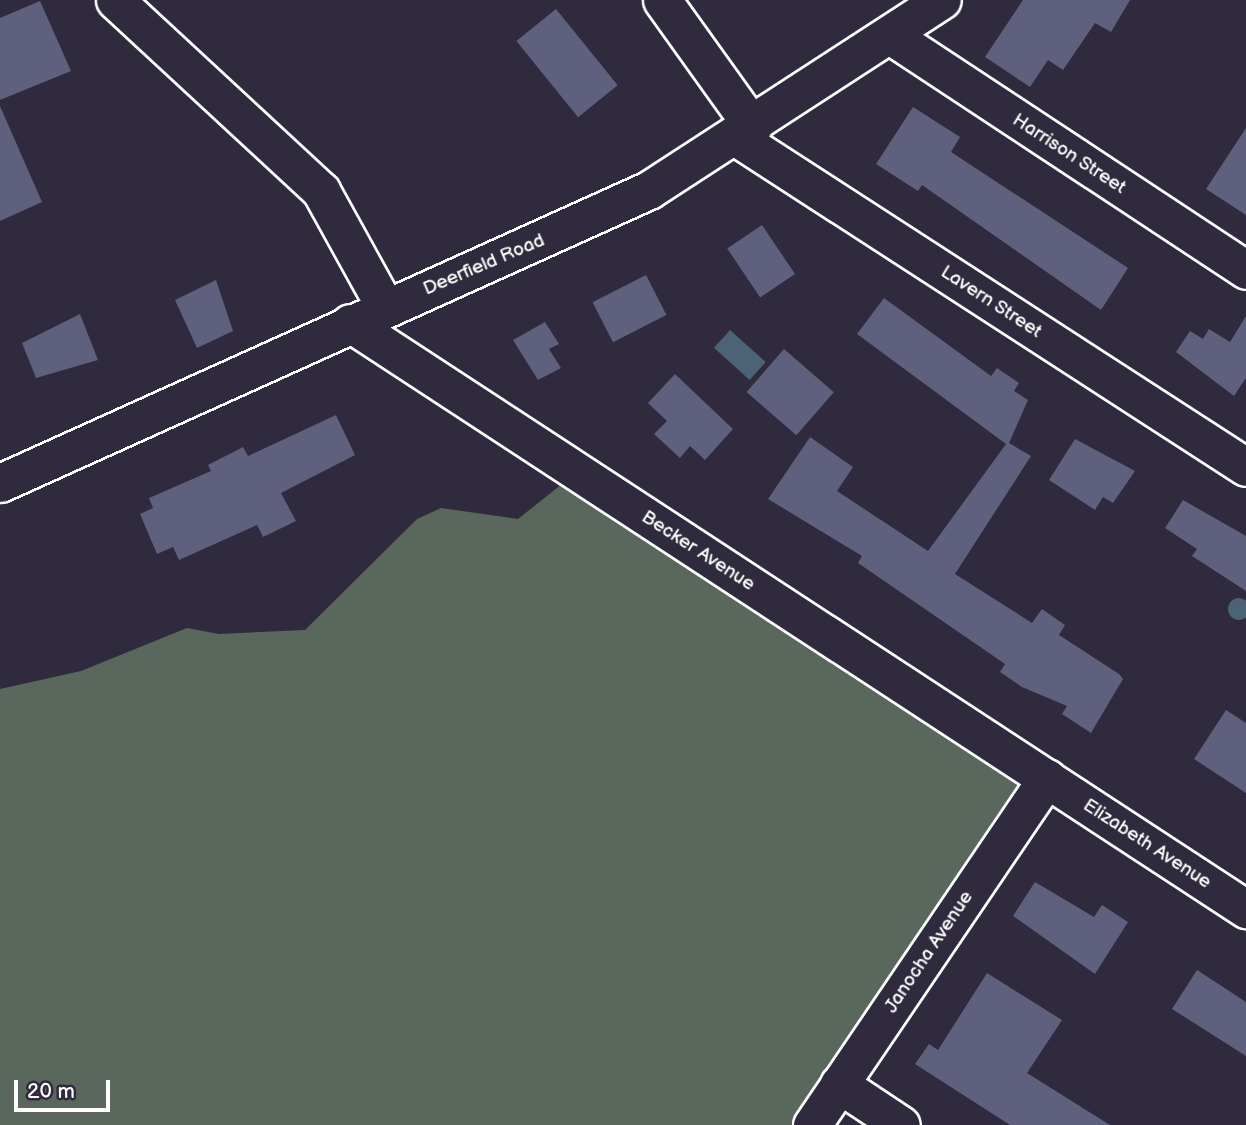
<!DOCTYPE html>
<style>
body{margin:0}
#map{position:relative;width:1246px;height:1125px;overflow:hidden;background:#2f2a3d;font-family:"Balsamiq Sans",sans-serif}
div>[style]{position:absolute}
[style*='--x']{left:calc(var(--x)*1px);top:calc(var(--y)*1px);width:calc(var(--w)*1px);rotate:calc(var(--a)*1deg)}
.green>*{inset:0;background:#59675d}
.water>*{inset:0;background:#4b6375;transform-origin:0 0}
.round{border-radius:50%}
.building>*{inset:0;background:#5e607d;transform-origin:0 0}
.roads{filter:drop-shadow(2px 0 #fff) drop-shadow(-2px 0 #fff) drop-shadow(0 2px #fff) drop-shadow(0 -2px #fff)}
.minor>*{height:37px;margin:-18.5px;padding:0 18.5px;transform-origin:18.5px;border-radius:18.5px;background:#2f2a3d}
span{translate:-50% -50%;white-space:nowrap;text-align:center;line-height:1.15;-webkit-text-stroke:6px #2f2a3d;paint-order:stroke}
.street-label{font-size:19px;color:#fff}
.scale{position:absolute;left:14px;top:1080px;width:96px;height:32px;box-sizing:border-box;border:4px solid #fff;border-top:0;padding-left:9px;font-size:21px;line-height:24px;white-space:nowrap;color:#fff;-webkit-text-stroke:5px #2f2a3d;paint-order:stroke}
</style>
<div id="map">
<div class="green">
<div style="clip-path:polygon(577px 472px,1047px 778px,812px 1125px,0 1125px,0 689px,81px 671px,187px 628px,219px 634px,305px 630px,417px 519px,441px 508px,518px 519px)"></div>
</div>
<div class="water">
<div style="left:730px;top:330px;width:48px;height:24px;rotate:42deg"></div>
<div class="round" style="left:1228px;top:598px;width:22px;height:22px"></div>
</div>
<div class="building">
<div style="clip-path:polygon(1023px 0,1130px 0,1111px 32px,1095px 23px,1063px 70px,1048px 60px,1030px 87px,985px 57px)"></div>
<div style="clip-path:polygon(40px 1px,71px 71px,0 100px,0 18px)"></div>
<div style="left:556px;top:9px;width:98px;height:51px;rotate:51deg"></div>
<div style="clip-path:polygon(0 106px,42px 202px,0 221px)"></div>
<div style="clip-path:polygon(913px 107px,960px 137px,951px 152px,1128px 268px,1101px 310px,922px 185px,918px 191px,876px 164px)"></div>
<div style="clip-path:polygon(1246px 128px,1246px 215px,1206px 189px)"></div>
<div style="left:762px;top:225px;width:59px;height:42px;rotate:56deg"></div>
<div style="left:646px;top:275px;width:45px;height:60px;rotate:63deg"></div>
<div style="clip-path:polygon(216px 280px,233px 331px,197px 348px,175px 300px)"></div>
<div style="clip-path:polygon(884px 298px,991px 376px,997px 368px,1019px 383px,1014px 391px,1028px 400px,1009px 443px,1031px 456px,955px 574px,1032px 623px,1042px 609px,1065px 625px,1059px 635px,1119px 674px,1123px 679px,1091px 733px,1062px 714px,1067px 706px,1022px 687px,1000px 672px,1005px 664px,858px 563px,862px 556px,768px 499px,810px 437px,853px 467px,837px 491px,928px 551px,1006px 444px,857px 334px)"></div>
<div style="clip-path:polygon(80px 314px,98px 360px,36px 378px,22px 343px)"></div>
<div style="clip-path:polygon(1246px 316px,1246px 378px,1234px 396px,1176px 352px,1190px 331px,1203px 339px,1209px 329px,1230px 342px)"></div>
<div style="clip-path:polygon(545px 322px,559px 344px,549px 349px,561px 368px,538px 380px,513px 340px)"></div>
<div style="left:784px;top:349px;width:66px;height:57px;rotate:41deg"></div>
<div style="clip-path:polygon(675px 374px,733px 429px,705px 460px,690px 446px,680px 458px,654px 434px,667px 421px,648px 403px)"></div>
<div style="clip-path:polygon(336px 415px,355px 455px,281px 493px,296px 521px,263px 537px,257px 525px,179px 560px,173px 547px,157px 554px,140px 514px,153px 508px,149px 498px,211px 471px,208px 465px,243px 447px,248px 456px)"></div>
<div style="clip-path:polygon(1075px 439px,1135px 471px,1113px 503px,1103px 497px,1095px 510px,1049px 480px)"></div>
<div style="clip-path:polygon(1183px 500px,1246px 536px,1246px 591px,1192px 556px,1197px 549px,1165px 528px)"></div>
<div style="clip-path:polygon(1226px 710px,1246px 723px,1246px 793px,1194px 759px)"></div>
<div style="clip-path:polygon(1035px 882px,1094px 917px,1102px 905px,1128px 922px,1095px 974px,1013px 916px)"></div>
<div style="clip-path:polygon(1197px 970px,1246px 1002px,1246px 1056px,1172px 1009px)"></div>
<div style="clip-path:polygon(987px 973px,1062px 1020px,1027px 1073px,1110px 1125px,1010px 1125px,915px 1064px,929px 1044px,938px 1050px)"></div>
</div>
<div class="roads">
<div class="minor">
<div style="--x:115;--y:0;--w:281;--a:42.8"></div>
<div style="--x:321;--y:191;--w:132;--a:61.1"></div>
<div style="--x:662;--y:0;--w:156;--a:54.4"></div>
<div style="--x:893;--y:37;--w:423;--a:33.4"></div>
<div style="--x:736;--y:137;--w:607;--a:32.91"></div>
<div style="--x:350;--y:323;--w:1071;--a:33.19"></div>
<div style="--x:0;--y:483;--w:712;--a:-24.3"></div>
<div style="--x:649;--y:190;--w:349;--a:-33"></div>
<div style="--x:839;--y:1084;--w:74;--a:33.5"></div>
<div style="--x:812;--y:1125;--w:419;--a:-55.9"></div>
</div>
</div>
<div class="street-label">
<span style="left:1069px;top:154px;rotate:33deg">Harrison Street</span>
<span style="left:484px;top:265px;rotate:-23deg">Deerfield Road</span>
<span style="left:991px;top:302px;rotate:33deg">Lavern Street</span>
<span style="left:698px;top:551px;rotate:33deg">Becker Avenue</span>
<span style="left:1147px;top:844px;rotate:33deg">Elizabeth Avenue</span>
<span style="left:929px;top:952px;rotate:-56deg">Janocha Avenue</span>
</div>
<div class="scale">20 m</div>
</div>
